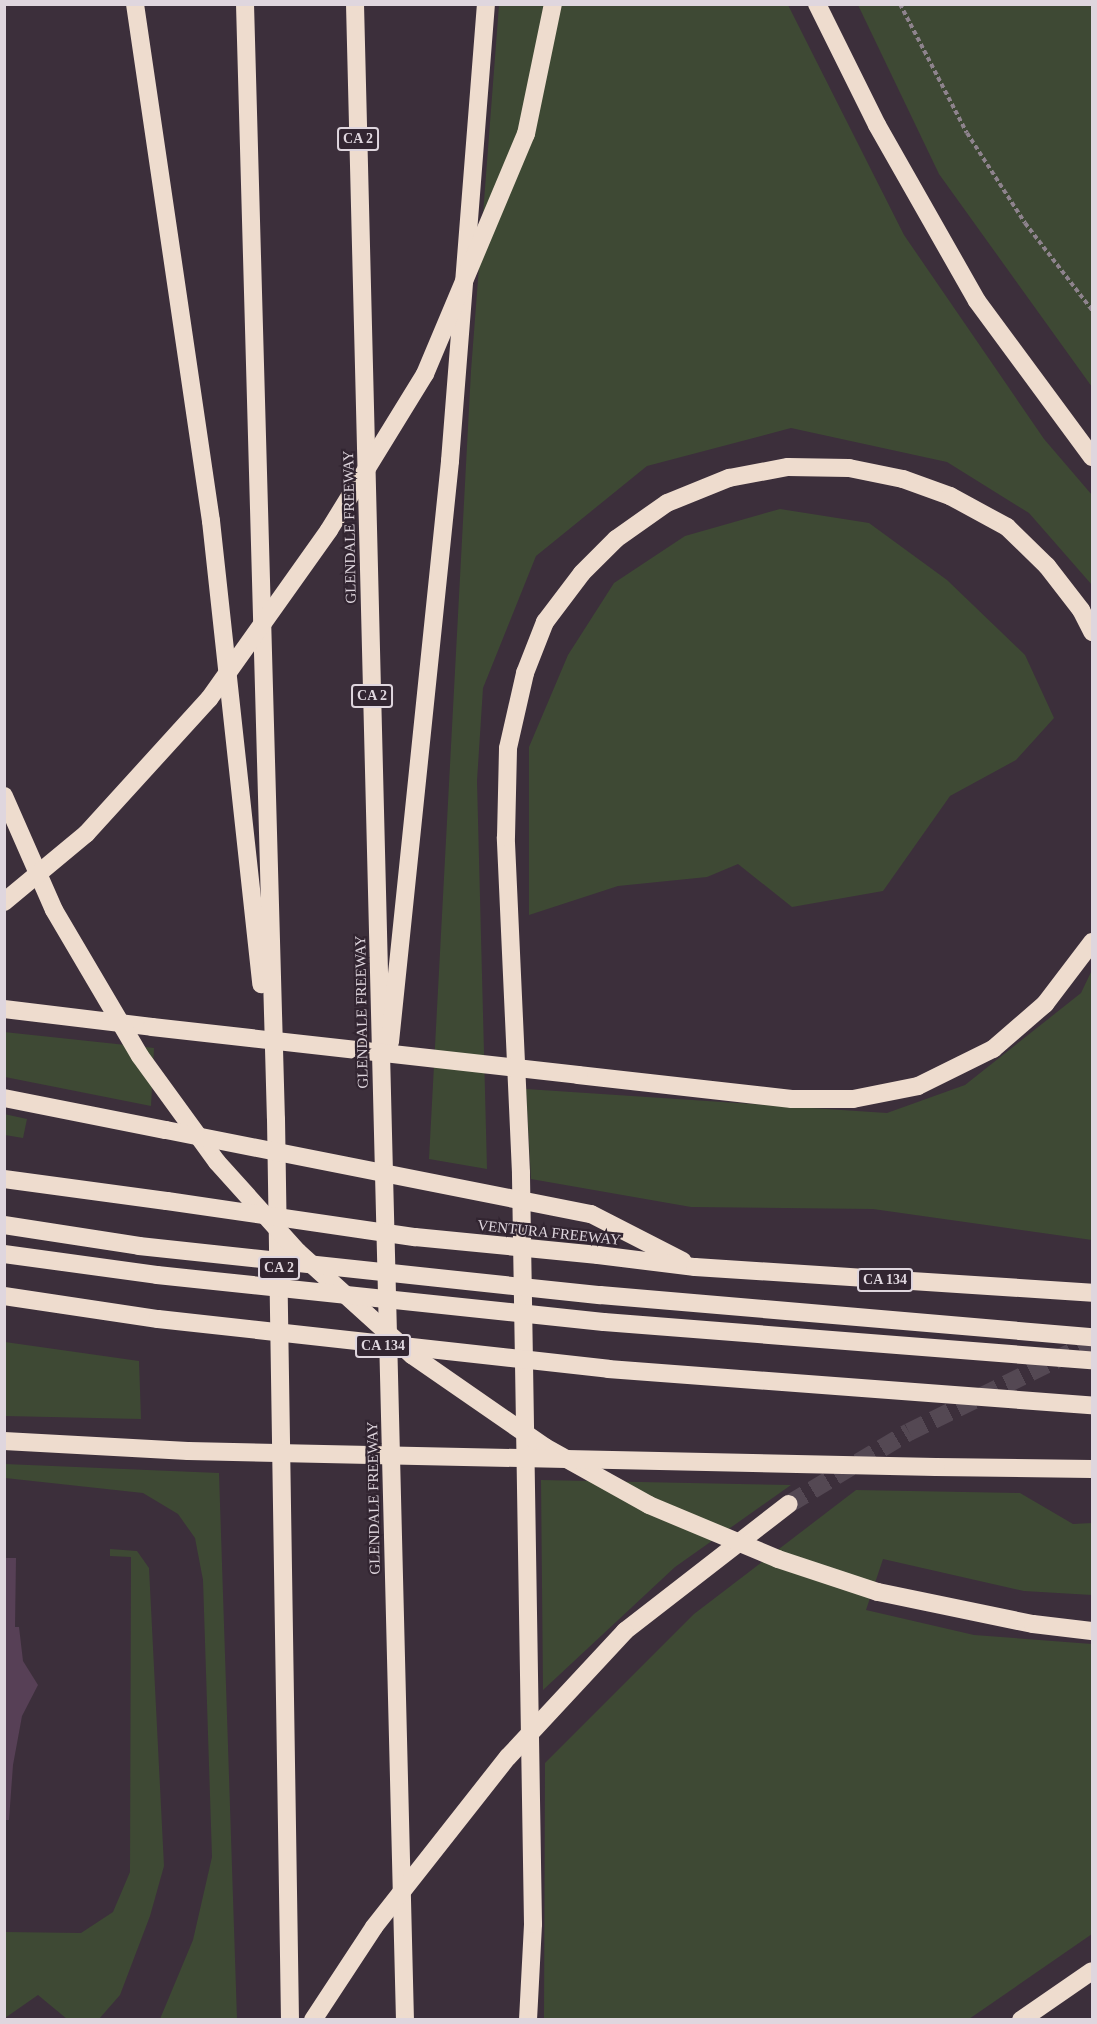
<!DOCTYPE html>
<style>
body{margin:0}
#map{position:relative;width:1097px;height:2024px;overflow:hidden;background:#3c2f3b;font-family:"Times New Roman",serif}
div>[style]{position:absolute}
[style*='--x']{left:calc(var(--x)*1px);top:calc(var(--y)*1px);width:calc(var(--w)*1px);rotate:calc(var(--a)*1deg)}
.green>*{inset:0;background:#3e4934}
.building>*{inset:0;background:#574056}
.highway-tunnel>*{height:18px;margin-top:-9px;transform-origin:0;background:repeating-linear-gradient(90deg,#544853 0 18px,transparent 0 27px)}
.path>*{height:4px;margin-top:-2px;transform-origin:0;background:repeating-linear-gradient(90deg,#8e838d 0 4.5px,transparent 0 7.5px)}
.highway>*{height:18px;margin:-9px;padding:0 9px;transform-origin:9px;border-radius:9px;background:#eedcce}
.highway-bridge>*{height:18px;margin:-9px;padding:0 9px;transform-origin:9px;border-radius:9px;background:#eedcce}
span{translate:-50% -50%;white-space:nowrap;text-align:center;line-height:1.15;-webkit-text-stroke:4.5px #322531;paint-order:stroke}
.shield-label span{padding:2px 4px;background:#322531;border:2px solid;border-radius:4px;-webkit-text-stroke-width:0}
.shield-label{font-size:14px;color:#dfd6de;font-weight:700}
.street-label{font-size:15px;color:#dfd6de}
.frame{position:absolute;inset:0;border:6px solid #dfd6de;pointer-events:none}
</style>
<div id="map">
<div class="green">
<div style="clip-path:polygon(499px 5px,788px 5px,904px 235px,1044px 439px,1092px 495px,1092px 585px,1029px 513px,947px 462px,791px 428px,647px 466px,536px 556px,483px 688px,477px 781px,487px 1169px,429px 1159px,471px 371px)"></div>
<div style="clip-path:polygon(858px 5px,1092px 5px,1092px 387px,939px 174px)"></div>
<div style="clip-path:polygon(780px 509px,869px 523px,947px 580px,1025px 655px,1054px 718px,1016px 760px,950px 796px,883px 891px,792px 907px,738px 864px,707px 877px,618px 886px,529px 915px,529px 747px,568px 655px,614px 583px,685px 536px)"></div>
<div style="clip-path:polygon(1092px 970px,1092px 1240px,873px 1209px,691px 1207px,531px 1179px,526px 1089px,887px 1113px,965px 1085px,1081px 993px)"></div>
<div style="clip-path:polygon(4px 1032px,154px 1048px,151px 1106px,5px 1077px)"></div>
<div style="clip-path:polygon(4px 1114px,27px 1119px,23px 1138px,5px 1135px)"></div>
<div style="clip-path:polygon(5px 1342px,139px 1361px,141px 1419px,5px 1416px)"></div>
<div style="clip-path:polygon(5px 1464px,219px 1473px,237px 2019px,160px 2019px,193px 1940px,212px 1857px,203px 1580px,195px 1538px,178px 1514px,143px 1493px,5px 1478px)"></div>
<div style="clip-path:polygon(541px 1480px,791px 1485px,675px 1567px,543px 1690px)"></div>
<div style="clip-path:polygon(856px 1490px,1020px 1493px,1073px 1524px,1092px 1523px,1092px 1595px,1024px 1591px,883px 1559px,866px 1610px,974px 1635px,1092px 1644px,1092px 1934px,969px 2019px,544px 2020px,545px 1763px,694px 1614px)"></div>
<div style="clip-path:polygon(110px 1549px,137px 1551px,149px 1568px,164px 1866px,150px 1916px,120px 1995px,99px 2019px,67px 2019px,38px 1995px,5px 2018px,5px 1932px,81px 1933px,113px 1912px,130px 1872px,131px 1557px,110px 1556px)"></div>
</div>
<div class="building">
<div style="clip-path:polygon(4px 1558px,16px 1558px,15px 1627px,19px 1627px,23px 1661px,38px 1685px,22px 1716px,13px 1765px,9px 1820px,4px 1820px)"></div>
</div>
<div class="highway-tunnel">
<div style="--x:789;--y:1504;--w:140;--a:-31"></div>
<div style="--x:909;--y:1432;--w:204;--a:-26.2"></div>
</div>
<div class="path">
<div style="--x:900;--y:4;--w:145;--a:62.6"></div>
<div style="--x:967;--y:133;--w:107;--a:57.2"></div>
<div style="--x:1025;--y:223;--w:110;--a:52.4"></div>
</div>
<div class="highway">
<div style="--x:135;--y:4;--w:523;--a:81.64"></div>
<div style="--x:211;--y:521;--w:466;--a:83.8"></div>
<div style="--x:245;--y:4;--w:1115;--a:88.41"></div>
<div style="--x:276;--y:1119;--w:901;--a:89.11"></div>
<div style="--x:355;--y:4;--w:2017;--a:88.58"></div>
<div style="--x:817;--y:4;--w:135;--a:63.6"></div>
<div style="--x:877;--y:125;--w:202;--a:60.4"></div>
<div style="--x:977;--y:301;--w:194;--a:53.6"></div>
<div style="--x:4;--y:796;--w:124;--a:66.3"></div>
<div style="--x:4;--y:1009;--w:149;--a:6.9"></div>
<div style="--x:390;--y:1042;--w:584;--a:-84.1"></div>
<div style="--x:450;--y:461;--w:458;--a:-85.5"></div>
<div style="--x:578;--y:1075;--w:215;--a:6.4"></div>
<div style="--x:792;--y:1099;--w:61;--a:0"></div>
<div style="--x:853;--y:1099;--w:66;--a:-11.3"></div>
<div style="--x:918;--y:1086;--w:84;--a:-26.3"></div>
<div style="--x:993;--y:1049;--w:69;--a:-40.9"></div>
<div style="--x:1045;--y:1004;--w:78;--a:-52.8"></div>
<div style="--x:4;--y:1098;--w:165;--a:11.2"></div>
<div style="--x:4;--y:1179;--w:164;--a:7.7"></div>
<div style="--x:591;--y:1214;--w:103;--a:27.1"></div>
<div style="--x:4;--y:1225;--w:137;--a:8.8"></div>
<div style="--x:4;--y:1254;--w:154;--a:7.8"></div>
<div style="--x:598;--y:1255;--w:98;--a:7.1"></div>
<div style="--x:695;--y:1267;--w:398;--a:3.7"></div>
<div style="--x:600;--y:1295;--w:494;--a:4.9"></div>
<div style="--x:4;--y:1296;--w:156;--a:8.5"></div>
<div style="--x:604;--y:1322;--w:489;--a:4.5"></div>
<div style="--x:608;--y:1369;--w:485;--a:4.3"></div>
<div style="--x:4;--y:1441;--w:184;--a:3.1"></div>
<div style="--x:936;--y:1467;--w:156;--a:0.7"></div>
<div style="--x:878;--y:1592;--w:158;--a:11.7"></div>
<div style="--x:1033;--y:1624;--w:59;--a:6.8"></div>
<div style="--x:625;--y:1631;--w:207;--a:-37.8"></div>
<div style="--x:528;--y:2020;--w:96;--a:-87"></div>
<div style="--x:533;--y:1924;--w:751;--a:-90.92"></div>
<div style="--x:521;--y:1173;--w:336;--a:-92.6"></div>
<div style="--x:506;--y:837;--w:89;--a:-88.7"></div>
<div style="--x:508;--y:748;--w:77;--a:-77.2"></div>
<div style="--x:525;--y:673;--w:55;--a:-68.6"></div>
<div style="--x:545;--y:622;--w:61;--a:-52.9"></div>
<div style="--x:582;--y:573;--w:48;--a:-45"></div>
<div style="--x:616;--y:539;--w:62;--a:-35.2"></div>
<div style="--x:667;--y:503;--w:67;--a:-22"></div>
<div style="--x:729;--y:478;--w:60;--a:-10.6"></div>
<div style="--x:788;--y:467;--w:61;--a:0.9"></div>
<div style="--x:849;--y:468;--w:55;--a:11.5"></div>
<div style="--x:903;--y:479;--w:50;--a:19.9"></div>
<div style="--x:950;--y:496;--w:65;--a:28.5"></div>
<div style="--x:1007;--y:527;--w:56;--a:44.3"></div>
<div style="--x:1047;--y:566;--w:56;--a:52.3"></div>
<div style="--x:1081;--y:610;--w:25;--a:63"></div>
<div style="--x:1021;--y:2020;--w:86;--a:-34.6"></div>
</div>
<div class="highway-bridge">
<div style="--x:4;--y:902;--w:107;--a:-39.7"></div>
<div style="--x:86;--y:834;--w:183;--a:-47.7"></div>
<div style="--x:209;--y:699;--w:207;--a:-54.6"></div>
<div style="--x:329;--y:530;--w:183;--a:-58.4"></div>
<div style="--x:425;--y:374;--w:260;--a:-67.2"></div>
<div style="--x:526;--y:134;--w:133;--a:-78.3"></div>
<div style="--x:54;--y:910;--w:169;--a:59.5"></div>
<div style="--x:140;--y:1056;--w:131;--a:54"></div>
<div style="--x:217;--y:1162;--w:121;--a:48"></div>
<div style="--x:298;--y:1252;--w:154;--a:42.1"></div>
<div style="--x:412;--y:1355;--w:162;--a:34.7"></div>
<div style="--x:545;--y:1447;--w:119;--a:29.1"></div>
<div style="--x:649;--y:1505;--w:140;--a:22.7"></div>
<div style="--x:778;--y:1559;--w:105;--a:18.3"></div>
<div style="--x:152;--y:1027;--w:429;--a:6.4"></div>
<div style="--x:166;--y:1130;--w:433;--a:11.2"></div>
<div style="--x:167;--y:1201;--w:251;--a:8.3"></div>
<div style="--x:415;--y:1237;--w:184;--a:5.6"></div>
<div style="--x:139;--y:1246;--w:464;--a:6.1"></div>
<div style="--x:157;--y:1275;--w:449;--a:6"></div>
<div style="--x:158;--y:1319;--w:453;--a:6.3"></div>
<div style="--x:188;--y:1451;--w:748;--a:1.23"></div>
<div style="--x:313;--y:2020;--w:111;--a:-56.7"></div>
<div style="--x:374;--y:1927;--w:216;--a:-51.8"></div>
<div style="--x:508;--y:1757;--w:172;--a:-47.1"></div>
</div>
<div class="shield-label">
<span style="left:358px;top:139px">CA 2</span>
<span style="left:372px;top:696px">CA 2</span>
<span style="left:279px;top:1268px">CA 2</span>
<span style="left:885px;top:1280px">CA 134</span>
<span style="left:383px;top:1346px">CA 134</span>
</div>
<div class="street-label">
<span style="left:350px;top:527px;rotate:-91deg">GLENDALE FREEWAY</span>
<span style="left:362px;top:1012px;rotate:-91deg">GLENDALE FREEWAY</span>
<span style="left:549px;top:1233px;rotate:6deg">VENTURA FREEWAY</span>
<span style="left:374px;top:1498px;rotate:-91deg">GLENDALE FREEWAY</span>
</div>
<div class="frame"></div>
</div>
